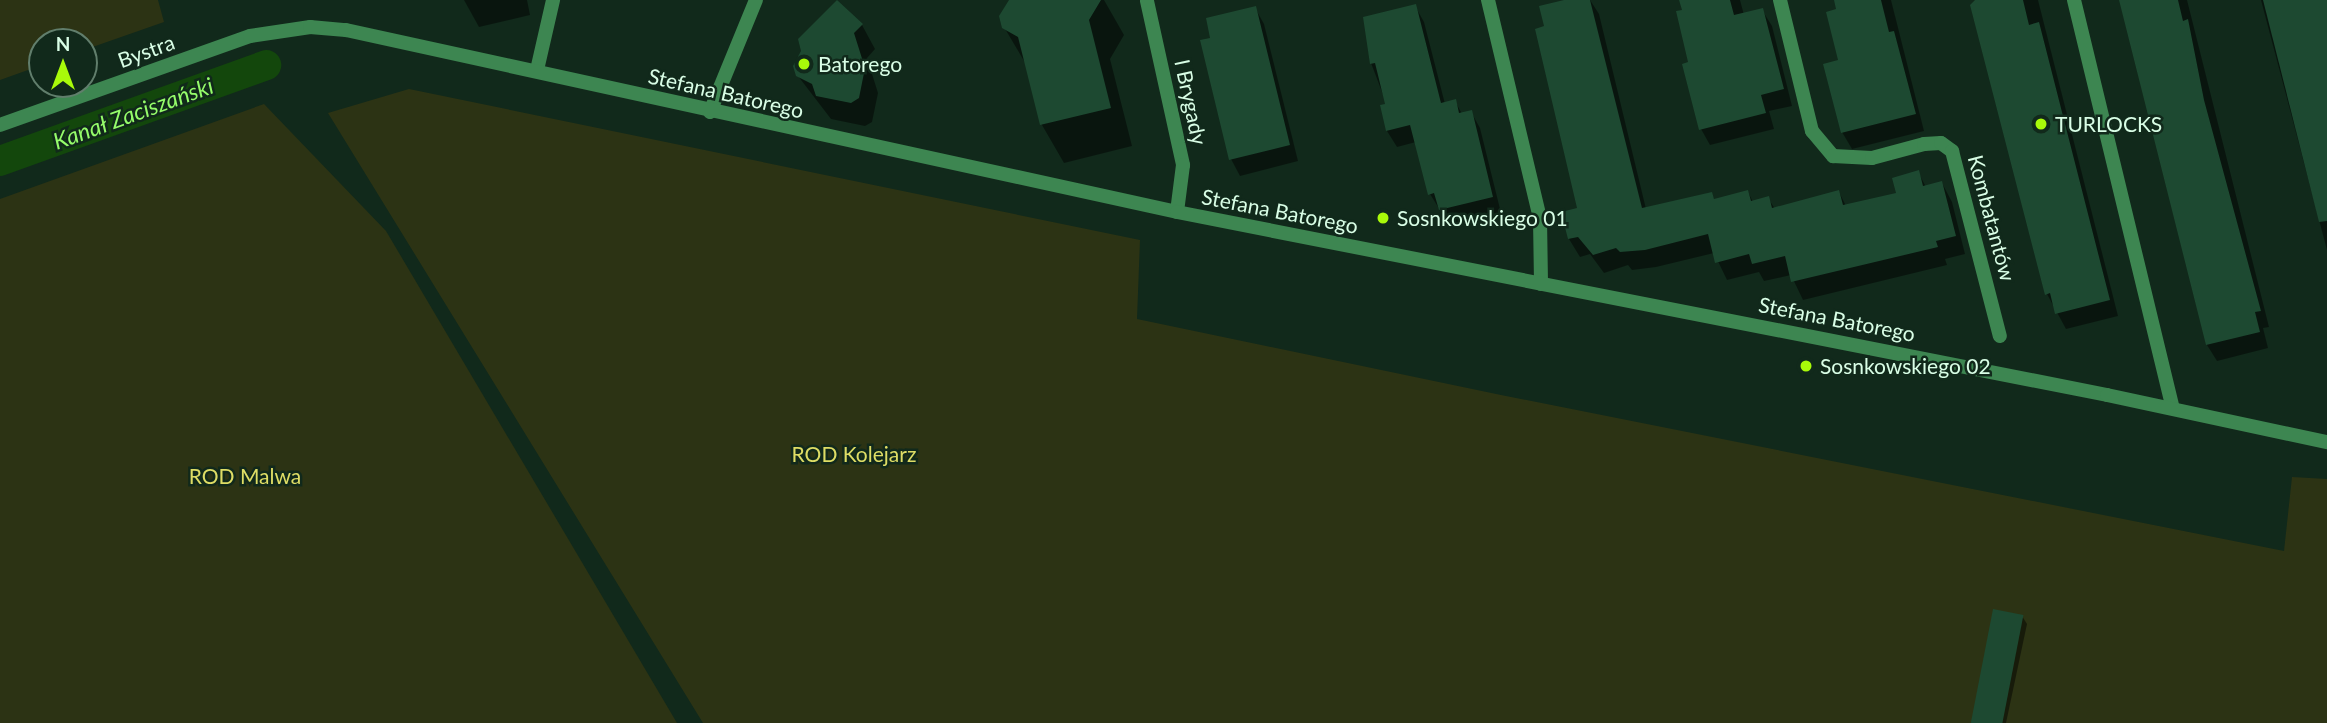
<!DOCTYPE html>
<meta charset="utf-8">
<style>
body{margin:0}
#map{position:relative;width:2327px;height:723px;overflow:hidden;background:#11291b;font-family:Lato,sans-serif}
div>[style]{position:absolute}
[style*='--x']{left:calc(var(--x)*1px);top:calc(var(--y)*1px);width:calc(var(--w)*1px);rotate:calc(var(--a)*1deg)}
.green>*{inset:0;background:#2c3314}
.shadow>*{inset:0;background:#0007}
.canal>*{height:30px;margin:-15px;padding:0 15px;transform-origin:15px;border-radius:15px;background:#13470c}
.building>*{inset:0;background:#1d4931;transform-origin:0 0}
.minor>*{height:14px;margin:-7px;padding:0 7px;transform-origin:7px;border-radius:7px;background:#3d8651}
.tertiary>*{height:14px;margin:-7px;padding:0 7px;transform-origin:7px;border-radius:7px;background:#3d8651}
.dots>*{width:19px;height:19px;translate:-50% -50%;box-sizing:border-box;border:4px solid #11291b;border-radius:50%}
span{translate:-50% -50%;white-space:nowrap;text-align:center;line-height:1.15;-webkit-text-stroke:5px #11291b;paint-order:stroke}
.street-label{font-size:21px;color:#d9fee6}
.poi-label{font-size:21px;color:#d9fee6}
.left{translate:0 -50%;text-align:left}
.park-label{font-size:21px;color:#dedd65}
.water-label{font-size:23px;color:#95fc6a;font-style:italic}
.north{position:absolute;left:28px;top:28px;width:70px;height:70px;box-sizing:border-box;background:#11291b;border:2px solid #617e6c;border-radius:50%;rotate:0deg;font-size:19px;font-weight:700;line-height:28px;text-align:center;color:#d9fee6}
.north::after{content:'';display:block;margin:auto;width:24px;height:32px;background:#a9fa0a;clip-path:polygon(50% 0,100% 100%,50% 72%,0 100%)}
</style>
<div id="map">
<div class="green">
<div style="clip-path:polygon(0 0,158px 0,164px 22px,84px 50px,84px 42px,42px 42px,42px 65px,0 80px)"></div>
<div style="clip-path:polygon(409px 89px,1140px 240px,1137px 319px,1501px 395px,2284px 551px,2292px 477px,2327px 479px,2327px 723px,703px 723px,328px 113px)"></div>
<div style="clip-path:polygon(264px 104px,386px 231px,677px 723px,0 723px,0 199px)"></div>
</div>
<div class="shadow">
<div style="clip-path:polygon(464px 0,527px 0,530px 15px,479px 27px)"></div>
<div style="clip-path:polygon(1010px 0,1104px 0,1124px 35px,1110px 59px,1132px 146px,1064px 163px,1042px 125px,1027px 66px,1004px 27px)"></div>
<div style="clip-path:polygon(1572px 0,1590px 0,1599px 14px,1646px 209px,1711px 194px,1715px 201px,1748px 192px,1753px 202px,1768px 198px,1775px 209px,1839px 192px,1846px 206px,1898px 194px,1918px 172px,1926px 187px,1942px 183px,1952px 202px,1965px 254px,1945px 259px,1947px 265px,1803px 300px,1791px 275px,1764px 281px,1759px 272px,1727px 280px,1714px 253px,1656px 267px,1632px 270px,1628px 265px,1604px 273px,1590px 254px,1580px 257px,1569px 239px,1579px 209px,1546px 27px)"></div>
<div style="clip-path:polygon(1681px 0,1740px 0,1744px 15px,1762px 10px,1772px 26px,1792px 106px,1769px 111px,1774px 129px,1710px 145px,1701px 129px)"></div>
<div style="clip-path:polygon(1836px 0,1891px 0,1924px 131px,1852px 149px,1842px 132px)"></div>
<div style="clip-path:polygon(1977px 0,2038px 0,2118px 316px,2066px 329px,2047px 294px)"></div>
<div style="clip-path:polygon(2132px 0,2187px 0,2269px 327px,2263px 328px,2268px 348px,2217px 361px,2207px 345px)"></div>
<div style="clip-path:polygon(2261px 0,2327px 0,2327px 250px)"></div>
<div style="clip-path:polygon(836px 2px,862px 25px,875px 49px,867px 58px,878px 93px,872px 122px,865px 126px,831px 119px,798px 76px)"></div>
<div style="clip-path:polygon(1415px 6px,1424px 22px,1445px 104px,1455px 101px,1462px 114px,1471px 112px,1480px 128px,1501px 213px,1450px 226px,1430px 194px,1416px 142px,1397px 147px,1387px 131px,1387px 105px,1371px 63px)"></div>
<div style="clip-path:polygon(1255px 8px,1264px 24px,1298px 161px,1240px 176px,1231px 159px,1212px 39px)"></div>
<div style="clip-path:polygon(2022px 616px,2027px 624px,2006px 723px,1971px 723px)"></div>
</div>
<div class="canal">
<div style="--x:0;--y:161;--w:283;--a:-19.8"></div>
</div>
<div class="building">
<div style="clip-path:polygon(837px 0,863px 24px,854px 33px,865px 68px,859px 98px,851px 103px,816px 96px,812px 84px,796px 76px,793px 66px,801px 51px,798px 39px)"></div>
<div style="clip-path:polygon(1009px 0,1101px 0,1089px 20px,1111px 108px,1040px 125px,1018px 37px,1002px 28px,999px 16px)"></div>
<div style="clip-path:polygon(1564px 0,1590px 0,1642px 208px,1712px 192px,1714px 199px,1748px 190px,1751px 201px,1769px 196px,1772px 208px,1839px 190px,1843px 205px,1896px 193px,1892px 178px,1919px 170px,1923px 186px,1942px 181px,1956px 236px,1936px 241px,1938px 247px,1791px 282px,1785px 256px,1752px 264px,1749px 254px,1715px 263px,1708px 234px,1645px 250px,1620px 252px,1616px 248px,1593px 255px,1578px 237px,1568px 239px,1561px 212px,1577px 208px,1535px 29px,1544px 26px,1539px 6px)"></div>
<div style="clip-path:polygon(1679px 0,1730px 0,1734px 15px,1763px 8px,1784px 89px,1761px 95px,1766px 113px,1699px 130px,1682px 64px,1688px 62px,1676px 11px,1682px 10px)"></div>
<div style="clip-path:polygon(1834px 0,1881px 0,1889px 32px,1894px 31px,1916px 114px,1841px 133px,1823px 64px,1838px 60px,1826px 12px,1836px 9px)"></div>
<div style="clip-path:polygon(1975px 0,2023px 0,2029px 25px,2039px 22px,2110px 300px,2055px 314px,2050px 293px,2045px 295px,1970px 5px)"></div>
<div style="clip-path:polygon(2119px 0,2178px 0,2183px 21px,2188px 19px,2204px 100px,2261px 311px,2255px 312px,2260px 332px,2206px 345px)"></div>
<div style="clip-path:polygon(2263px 0,2327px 0,2327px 221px,2319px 222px)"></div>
<div style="clip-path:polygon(1416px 4px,1441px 103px,1456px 99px,1459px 113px,1472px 110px,1493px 197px,1439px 210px,1434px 193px,1428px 195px,1410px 125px,1386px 131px,1380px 105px,1385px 104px,1375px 63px,1370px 64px,1363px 17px)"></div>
<div style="clip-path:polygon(1256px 6px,1290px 145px,1229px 160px,1200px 40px,1210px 38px,1206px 18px)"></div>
<div style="left:1993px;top:609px;width:31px;height:116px;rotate:11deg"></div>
</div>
<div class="minor">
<div style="--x:1488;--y:0;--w:225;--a:76.6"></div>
<div style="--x:1540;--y:219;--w:65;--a:89.1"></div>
<div style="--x:1780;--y:0;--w:135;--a:76.3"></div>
<div style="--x:1812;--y:131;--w:33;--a:50"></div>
<div style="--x:1833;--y:156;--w:39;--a:3"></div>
<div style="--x:1872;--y:158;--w:54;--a:-15.1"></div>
<div style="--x:1924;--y:144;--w:17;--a:-3"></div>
<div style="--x:1941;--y:143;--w:14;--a:36"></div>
<div style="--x:1952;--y:151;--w:191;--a:75.5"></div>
<div style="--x:2074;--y:0;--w:420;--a:76.4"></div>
<div style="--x:1147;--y:1;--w:168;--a:77.6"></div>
<div style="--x:1183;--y:165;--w:47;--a:97.3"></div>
<div style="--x:537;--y:70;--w:72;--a:-77.1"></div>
<div style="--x:710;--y:112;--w:121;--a:-67.7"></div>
</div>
<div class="tertiary">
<div style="--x:0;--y:125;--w:265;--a:-19.6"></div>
<div style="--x:250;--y:36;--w:61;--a:-8.5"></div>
<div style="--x:310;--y:27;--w:36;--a:5"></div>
<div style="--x:346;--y:30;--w:851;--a:12.35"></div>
<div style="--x:1177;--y:212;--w:948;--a:11.13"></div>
<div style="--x:2107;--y:395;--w:225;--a:12.1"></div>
</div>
<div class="dots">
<div style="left:804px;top:64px;background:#a9fa0a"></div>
<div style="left:2041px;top:124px;background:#a9fa0a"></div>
<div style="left:1383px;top:218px;background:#a9fa0a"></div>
<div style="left:1806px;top:366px;background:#a9fa0a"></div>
</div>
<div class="street-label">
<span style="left:146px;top:51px;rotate:-20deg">Bystra</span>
<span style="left:726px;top:93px;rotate:13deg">Stefana Batorego</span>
<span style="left:1191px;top:102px;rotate:78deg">I Brygady</span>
<span style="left:1280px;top:211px;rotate:11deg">Stefana Batorego</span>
<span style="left:1992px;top:218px;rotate:75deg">Kombatantów</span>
<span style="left:1837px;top:319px;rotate:11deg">Stefana Batorego</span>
</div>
<div class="poi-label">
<span class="left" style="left:818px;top:64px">Batorego</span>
<span class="left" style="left:2055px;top:124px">TURLOCKS</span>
<span class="left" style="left:1397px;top:218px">Sosnkowskiego 01</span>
<span class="left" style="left:1820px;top:366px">Sosnkowskiego 02</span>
</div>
<div class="park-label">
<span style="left:854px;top:454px">ROD Kolejarz</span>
<span style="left:245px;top:476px">ROD Malwa</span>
</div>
<div class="water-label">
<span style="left:133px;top:113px;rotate:-20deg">Kanał Zaciszański</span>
</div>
<div class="north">N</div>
</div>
